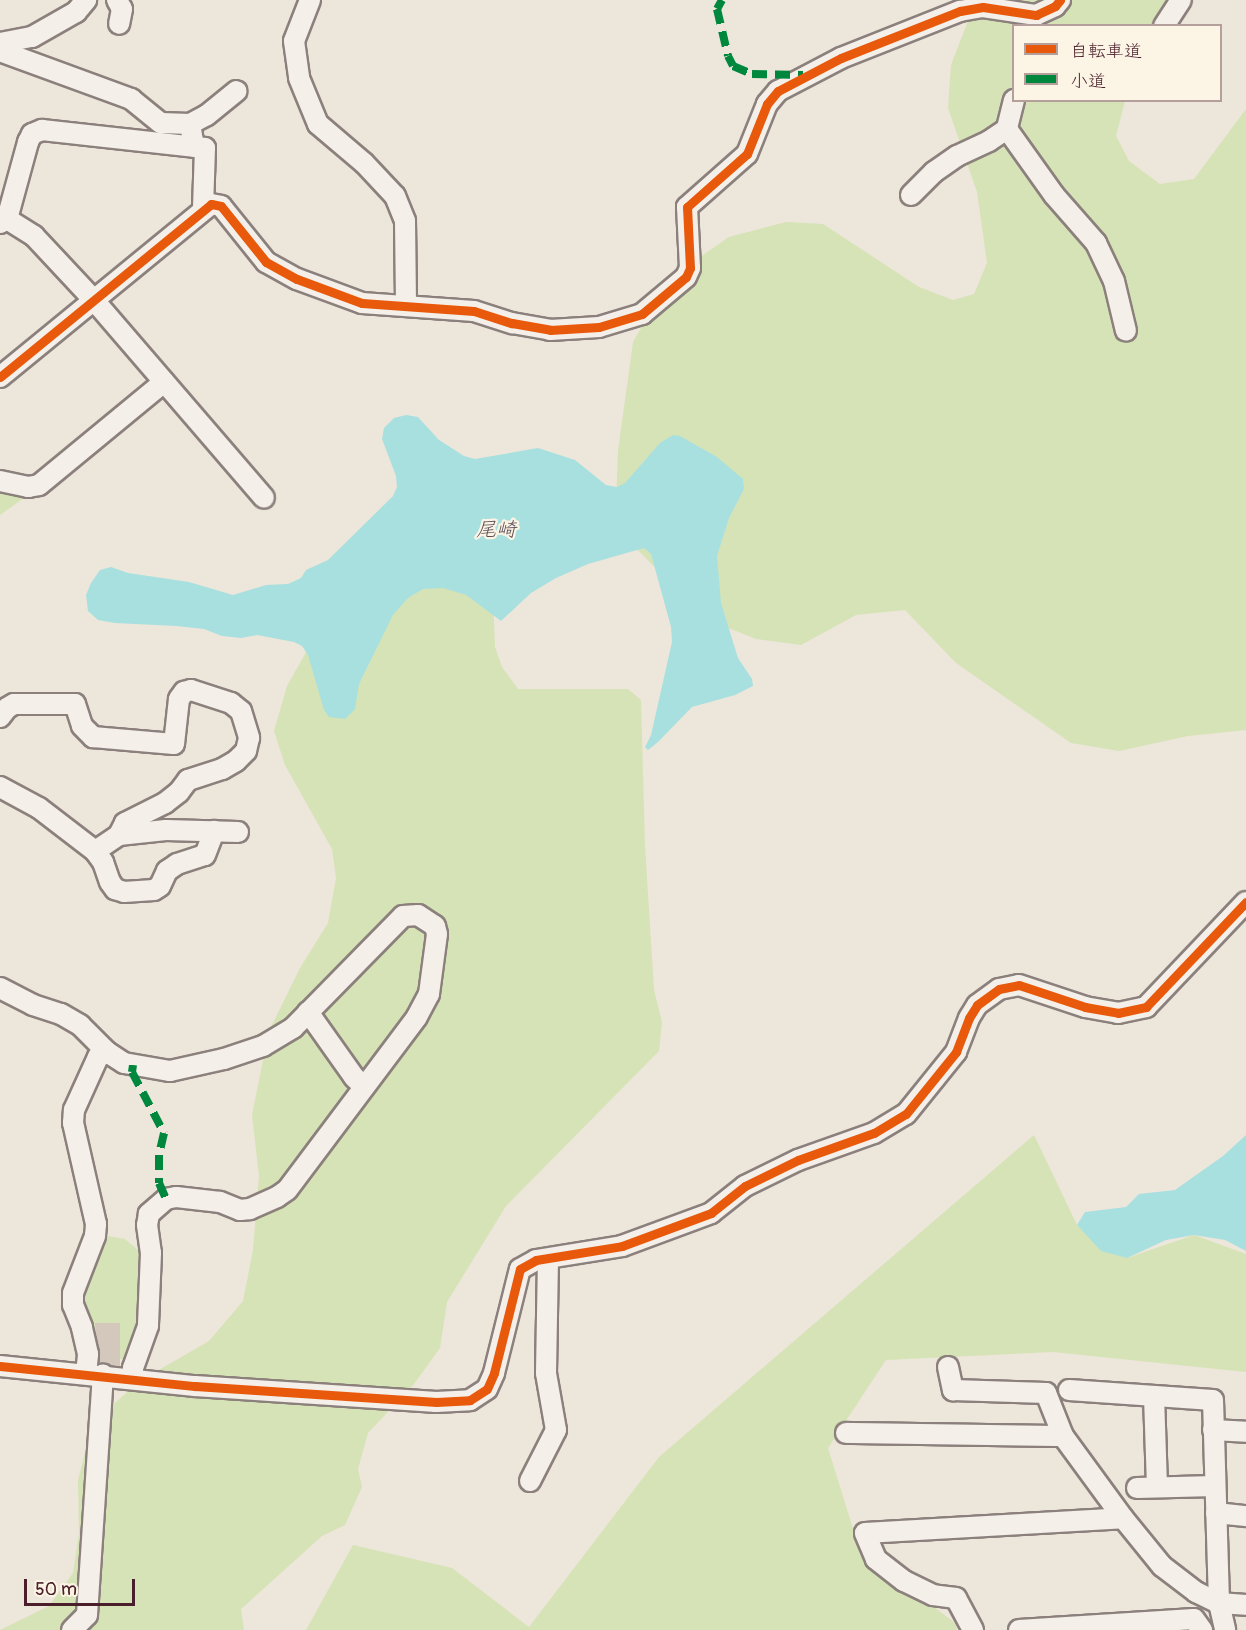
<!DOCTYPE html>
<meta charset="utf-8">
<style>
body{margin:0}
#map{position:relative;width:1246px;height:1630px;overflow:hidden;background:#ede6da;font-family:Pangolin,"Klee One",sans-serif}
div>[style]{position:absolute}
[style*='--x']{left:calc(var(--x)*1px);top:calc(var(--y)*1px);width:calc(var(--w)*1px);rotate:calc(var(--a)*1deg)}
.green>*{inset:0;background:#d6e3b6}
.water>*{inset:0;background:#a8e0e0}
.building>*{inset:0;background:#d3c8bb}
.roads{filter:drop-shadow(2px 0 #8c807d) drop-shadow(-2px 0 #8c807d) drop-shadow(0 2px #8c807d) drop-shadow(0 -2px #8c807d)}
.minor>*{height:20px;margin:-10px;padding:0 10px;transform-origin:10px;border-radius:10px;background:#f4f0e9}
.quiet>*{height:8px;margin-top:-4px;transform-origin:0;background:repeating-linear-gradient(90deg,#00873e 0 15px,transparent 0 23px)}
.cycleway>*{height:9px;margin:-4.5px;padding:0 4.5px;transform-origin:4.5px;border-radius:4.5px;background:#e8590c}
span{translate:-50% -50%;white-space:nowrap;text-align:center;line-height:1.15;-webkit-text-stroke:4.5px #fcf5e5;paint-order:stroke}
.water-label{font-size:20px;color:#5a4e59;font-style:italic}
.legend{position:absolute;left:1012px;top:24px;width:210px;height:78px;box-sizing:border-box;background:#fcf5e5;border:2px solid #b59f9b;margin:0;padding:8px 10px;list-style:none;font-size:18px;color:#4a1f2b}
.legend li{display:flex;align-items:center;gap:12px;height:30px}
.legend b{width:30px;border:2px solid #b59f9b}
.scale{position:absolute;left:24px;top:1579px;width:111px;height:27px;box-sizing:border-box;border:3px solid #4a1f2b;border-top:0;padding-left:8px;font-size:18px;line-height:21px;white-space:nowrap;color:#4a1f2b;-webkit-text-stroke:4px #fcf5e5;paint-order:stroke}
</style>
<div id="map">
<div class="green">
<div style="clip-path:polygon(979px 0,1166px 0,1156px 25px,1014px 26px,1014px 100px,1125px 101px,1116px 136px,1129px 161px,1160px 184px,1194px 179px,1246px 109px,1246px 730px,1188px 736px,1119px 751px,1071px 743px,956px 663px,905px 610px,856px 615px,801px 645px,756px 639px,706px 619px,629px 541px,616px 505px,618px 451px,633px 342px,670px 278px,729px 237px,786px 222px,823px 224px,919px 287px,953px 300px,974px 294px,987px 263px,977px 192px,948px 108px,951px 65px,973px 8px)"></div>
<div style="clip-path:polygon(0 486px,31px 493px,0 515px)"></div>
<div style="clip-path:polygon(372px 571px,492px 574px,495px 647px,502px 667px,518px 689px,628px 689px,641px 700px,645px 846px,654px 990px,662px 1022px,659px 1051px,506px 1206px,447px 1302px,440px 1348px,414px 1384px,368px 1433px,358px 1469px,362px 1487px,345px 1525px,322px 1536px,241px 1609px,244px 1630px,0 1630px,49px 1606px,73px 1573px,79px 1534px,78px 1480px,93px 1422px,140px 1381px,209px 1341px,243px 1301px,253px 1250px,259px 1176px,252px 1115px,269px 1031px,300px 968px,328px 923px,336px 878px,332px 849px,285px 765px,274px 731px,287px 686px,318px 631px)"></div>
<div style="clip-path:polygon(1034px 1135px,1077px 1225px,1127px 1258px,1194px 1235px,1246px 1254px,1246px 1372px,1053px 1352px,886px 1360px,828px 1448px,860px 1551px,955px 1623px,957px 1630px,306px 1630px,353px 1545px,452px 1568px,529px 1627px,659px 1457px)"></div>
<div style="clip-path:polygon(102px 1235px,125px 1239px,144px 1255px,145px 1276px,134px 1336px,125px 1359px,93px 1359px,78px 1295px)"></div>
</div>
<div class="water">
<div style="clip-path:polygon(406px 415px,418px 417px,439px 440px,464px 456px,475px 459px,538px 448px,575px 460px,606px 485px,617px 487px,625px 483px,660px 443px,673px 435px,680px 436px,717px 457px,743px 479px,744px 489px,729px 518px,717px 556px,721px 603px,738px 658px,752px 679px,753px 686px,735px 695px,692px 707px,658px 742px,648px 750px,645px 747px,651px 735px,672px 642px,671px 627px,651px 554px,644px 548px,588px 564px,556px 578px,531px 593px,501px 621px,466px 595px,443px 588px,423px 589px,408px 598px,393px 615px,359px 684px,355px 709px,345px 719px,329px 717px,324px 710px,308px 655px,302px 646px,294px 642px,257px 635px,241px 638px,222px 636px,204px 629px,176px 626px,115px 623px,98px 620px,88px 611px,86px 595px,91px 583px,100px 570px,111px 567px,128px 573px,189px 582px,233px 595px,266px 585px,288px 584px,301px 578px,306px 570px,328px 560px,393px 496px,397px 487px,396px 476px,382px 439px,384px 428px,394px 418px)"></div>
<div style="clip-path:polygon(1246px 1135px,1246px 1251px,1225px 1240px,1194px 1235px,1166px 1240px,1127px 1258px,1101px 1251px,1077px 1225px,1085px 1212px,1126px 1207px,1139px 1194px,1175px 1190px,1223px 1156px)"></div>
</div>
<div class="building">
<div style="clip-path:polygon(95px 1323px,120px 1323px,120px 1366px,99px 1364px)"></div>
</div>
<div class="roads">
<div class="minor">
<div style="--x:117;--y:0;--w:10;--a:61"></div>
<div style="--x:122;--y:9;--w:15;--a:101"></div>
<div style="--x:310;--y:0;--w:44;--a:111.3"></div>
<div style="--x:294;--y:41;--w:37;--a:82"></div>
<div style="--x:299;--y:78;--w:50;--a:67.6"></div>
<div style="--x:318;--y:124;--w:60;--a:40.3"></div>
<div style="--x:364;--y:163;--w:45;--a:46.8"></div>
<div style="--x:395;--y:196;--w:27;--a:68"></div>
<div style="--x:405;--y:221;--w:85;--a:89.3"></div>
<div style="--x:1164;--y:26;--w:31;--a:-57"></div>
<div style="--x:0;--y:43;--w:33;--a:-11"></div>
<div style="--x:32;--y:37;--w:51;--a:-29.6"></div>
<div style="--x:76;--y:12;--w:16;--a:-50"></div>
<div style="--x:0;--y:51;--w:140;--a:20.1"></div>
<div style="--x:131;--y:99;--w:38;--a:39"></div>
<div style="--x:161;--y:123;--w:29;--a:2"></div>
<div style="--x:190;--y:124;--w:23;--a:80"></div>
<div style="--x:1014;--y:100;--w:30;--a:104"></div>
<div style="--x:1007;--y:129;--w:81;--a:54.5"></div>
<div style="--x:1054;--y:195;--w:64;--a:48.8"></div>
<div style="--x:1096;--y:243;--w:42;--a:64.7"></div>
<div style="--x:1114;--y:281;--w:51;--a:76.5"></div>
<div style="--x:190;--y:124;--w:19;--a:-28"></div>
<div style="--x:207;--y:115;--w:38;--a:-39"></div>
<div style="--x:911;--y:195;--w:33;--a:-45"></div>
<div style="--x:934;--y:172;--w:28;--a:-35"></div>
<div style="--x:957;--y:156;--w:35;--a:-25"></div>
<div style="--x:989;--y:141;--w:22;--a:-34"></div>
<div style="--x:7;--y:219;--w:32;--a:32"></div>
<div style="--x:34;--y:236;--w:86;--a:46.9"></div>
<div style="--x:93;--y:299;--w:262;--a:49.3"></div>
<div style="--x:0;--y:223;--w:8;--a:-30"></div>
<div style="--x:7;--y:219;--w:80;--a:-74.7"></div>
<div style="--x:28;--y:142;--w:9;--a:-63"></div>
<div style="--x:32;--y:134;--w:11;--a:-22"></div>
<div style="--x:42;--y:130;--w:164;--a:6.3"></div>
<div style="--x:205;--y:148;--w:60;--a:91.9"></div>
<div style="--x:0;--y:377;--w:273;--a:-39.3"></div>
<div style="--x:211;--y:204;--w:10;--a:11"></div>
<div style="--x:221;--y:206;--w:72;--a:51.2"></div>
<div style="--x:266;--y:262;--w:35;--a:29"></div>
<div style="--x:297;--y:279;--w:69;--a:20.3"></div>
<div style="--x:362;--y:303;--w:112;--a:4.1"></div>
<div style="--x:474;--y:311;--w:40;--a:18"></div>
<div style="--x:512;--y:323;--w:39;--a:10"></div>
<div style="--x:550;--y:330;--w:49;--a:-3.5"></div>
<div style="--x:599;--y:327;--w:45;--a:-16.8"></div>
<div style="--x:642;--y:314;--w:57;--a:-40.1"></div>
<div style="--x:686;--y:277;--w:10;--a:-66"></div>
<div style="--x:690;--y:268;--w:61;--a:-92.8"></div>
<div style="--x:687;--y:207;--w:80;--a:-41.5"></div>
<div style="--x:747;--y:154;--w:54;--a:-68.2"></div>
<div style="--x:767;--y:104;--w:17;--a:-50"></div>
<div style="--x:778;--y:91;--w:71;--a:-27.6"></div>
<div style="--x:841;--y:58;--w:128;--a:-21.6"></div>
<div style="--x:960;--y:11;--w:23;--a:-10"></div>
<div style="--x:983;--y:7;--w:54;--a:8.6"></div>
<div style="--x:1036;--y:15;--w:21;--a:-25"></div>
<div style="--x:1055;--y:6;--w:8;--a:-50"></div>
<div style="--x:0;--y:481;--w:29;--a:12"></div>
<div style="--x:28;--y:487;--w:11;--a:-10"></div>
<div style="--x:39;--y:485;--w:162;--a:-39.5"></div>
<div style="--x:0;--y:717;--w:11;--a:-52"></div>
<div style="--x:7;--y:708;--w:8;--a:-30"></div>
<div style="--x:14;--y:704;--w:61;--a:0"></div>
<div style="--x:75;--y:704;--w:23;--a:72"></div>
<div style="--x:82;--y:726;--w:16;--a:45"></div>
<div style="--x:93;--y:737;--w:81;--a:4.9"></div>
<div style="--x:174;--y:744;--w:45;--a:-83.7"></div>
<div style="--x:179;--y:699;--w:9;--a:-54"></div>
<div style="--x:184;--y:692;--w:7;--a:-16"></div>
<div style="--x:191;--y:690;--w:42;--a:18"></div>
<div style="--x:231;--y:703;--w:13;--a:39"></div>
<div style="--x:241;--y:711;--w:28;--a:73"></div>
<div style="--x:249;--y:738;--w:13;--a:103"></div>
<div style="--x:246;--y:751;--w:14;--a:135"></div>
<div style="--x:236;--y:761;--w:16;--a:150"></div>
<div style="--x:222;--y:769;--w:36;--a:162"></div>
<div style="--x:188;--y:780;--w:15;--a:127"></div>
<div style="--x:179;--y:792;--w:18;--a:142"></div>
<div style="--x:165;--y:803;--w:45;--a:153.4"></div>
<div style="--x:125;--y:823;--w:13;--a:117"></div>
<div style="--x:119;--y:835;--w:29;--a:146"></div>
<div style="--x:0;--y:787;--w:44;--a:28.3"></div>
<div style="--x:39;--y:808;--w:71;--a:37.5"></div>
<div style="--x:95;--y:851;--w:14;--a:54"></div>
<div style="--x:103;--y:862;--w:21;--a:71"></div>
<div style="--x:110;--y:882;--w:9;--a:54"></div>
<div style="--x:115;--y:889;--w:9;--a:18"></div>
<div style="--x:124;--y:892;--w:30;--a:-4"></div>
<div style="--x:154;--y:890;--w:7;--a:-34"></div>
<div style="--x:160;--y:886;--w:17;--a:-65"></div>
<div style="--x:167;--y:871;--w:12;--a:-35"></div>
<div style="--x:177;--y:864;--w:29;--a:-18"></div>
<div style="--x:205;--y:855;--w:26;--a:-69"></div>
<div style="--x:119;--y:835;--w:47;--a:-6.1"></div>
<div style="--x:166;--y:830;--w:72;--a:1.6"></div>
<div style="--x:0;--y:988;--w:37;--a:27"></div>
<div style="--x:33;--y:1005;--w:29;--a:18"></div>
<div style="--x:61;--y:1014;--w:22;--a:30"></div>
<div style="--x:80;--y:1025;--w:38;--a:45"></div>
<div style="--x:107;--y:1052;--w:20;--a:33"></div>
<div style="--x:124;--y:1063;--w:47;--a:9.9"></div>
<div style="--x:170;--y:1071;--w:55;--a:-12.5"></div>
<div style="--x:224;--y:1059;--w:41;--a:-18.4"></div>
<div style="--x:263;--y:1046;--w:35;--a:-31"></div>
<div style="--x:293;--y:1028;--w:157;--a:-45.5"></div>
<div style="--x:403;--y:916;--w:15;--a:-4"></div>
<div style="--x:418;--y:915;--w:20;--a:33"></div>
<div style="--x:435;--y:926;--w:8;--a:76"></div>
<div style="--x:437;--y:934;--w:61;--a:97.6"></div>
<div style="--x:429;--y:994;--w:26;--a:118"></div>
<div style="--x:417;--y:1017;--w:216;--a:126.9"></div>
<div style="--x:287;--y:1190;--w:12;--a:145"></div>
<div style="--x:277;--y:1197;--w:30;--a:156"></div>
<div style="--x:250;--y:1209;--w:10;--a:174"></div>
<div style="--x:240;--y:1210;--w:22;--a:-158"></div>
<div style="--x:220;--y:1202;--w:44;--a:-173.5"></div>
<div style="--x:176;--y:1197;--w:10;--a:169"></div>
<div style="--x:166;--y:1199;--w:23;--a:139"></div>
<div style="--x:149;--y:1214;--w:11;--a:100"></div>
<div style="--x:147;--y:1225;--w:28;--a:82"></div>
<div style="--x:151;--y:1253;--w:73;--a:92.4"></div>
<div style="--x:148;--y:1326;--w:45;--a:109.7"></div>
<div style="--x:133;--y:1368;--w:11;--a:90"></div>
<div style="--x:308;--y:1012;--w:80;--a:54.7"></div>
<div style="--x:354;--y:1077;--w:14;--a:45"></div>
<div style="--x:0;--y:1366;--w:196;--a:5.9"></div>
<div style="--x:195;--y:1386;--w:242;--a:3.8"></div>
<div style="--x:436;--y:1402;--w:34;--a:-3"></div>
<div style="--x:470;--y:1400;--w:20;--a:-33"></div>
<div style="--x:487;--y:1389;--w:17;--a:-66"></div>
<div style="--x:494;--y:1373;--w:107;--a:-76"></div>
<div style="--x:520;--y:1269;--w:18;--a:-29"></div>
<div style="--x:536;--y:1260;--w:87;--a:-9.2"></div>
<div style="--x:622;--y:1246;--w:95;--a:-20.3"></div>
<div style="--x:711;--y:1213;--w:43;--a:-38.5"></div>
<div style="--x:745;--y:1186;--w:59;--a:-26.1"></div>
<div style="--x:798;--y:1160;--w:81;--a:-19.6"></div>
<div style="--x:874;--y:1133;--w:37;--a:-31"></div>
<div style="--x:906;--y:1114;--w:80;--a:-51.1"></div>
<div style="--x:956;--y:1052;--w:36;--a:-69"></div>
<div style="--x:969;--y:1018;--w:15;--a:-58"></div>
<div style="--x:977;--y:1005;--w:27;--a:-36"></div>
<div style="--x:999;--y:989;--w:20;--a:-11"></div>
<div style="--x:1019;--y:985;--w:70;--a:18.4"></div>
<div style="--x:1085;--y:1007;--w:34;--a:10"></div>
<div style="--x:1118;--y:1013;--w:29;--a:-12"></div>
<div style="--x:1146;--y:1007;--w:145;--a:-46.4"></div>
<div style="--x:948;--y:1367;--w:24;--a:78"></div>
<div style="--x:953;--y:1390;--w:93;--a:1.8"></div>
<div style="--x:1046;--y:1393;--w:46;--a:68.4"></div>
<div style="--x:1063;--y:1436;--w:102;--a:53.8"></div>
<div style="--x:86;--y:1374;--w:20;--a:-84"></div>
<div style="--x:88;--y:1354;--w:28;--a:-103"></div>
<div style="--x:82;--y:1327;--w:24;--a:-112"></div>
<div style="--x:73;--y:1305;--w:12;--a:-90"></div>
<div style="--x:73;--y:1293;--w:61;--a:-68.9"></div>
<div style="--x:95;--y:1236;--w:12;--a:-85"></div>
<div style="--x:96;--y:1224;--w:104;--a:-102.8"></div>
<div style="--x:73;--y:1123;--w:13;--a:-86"></div>
<div style="--x:74;--y:1110;--w:58;--a:-65.6"></div>
<div style="--x:98;--y:1057;--w:10;--a:-29"></div>
<div style="--x:1069;--y:1390;--w:144;--a:4"></div>
<div style="--x:1213;--y:1400;--w:203;--a:88.3"></div>
<div style="--x:1219;--y:1603;--w:28;--a:77"></div>
<div style="--x:1154;--y:1396;--w:91;--a:88.1"></div>
<div style="--x:1213;--y:1430;--w:33;--a:3"></div>
<div style="--x:846;--y:1433;--w:217;--a:0.8"></div>
<div style="--x:530;--y:1481;--w:57;--a:-63"></div>
<div style="--x:556;--y:1430;--w:58;--a:-100"></div>
<div style="--x:546;--y:1373;--w:114;--a:-89"></div>
<div style="--x:1137;--y:1488;--w:78;--a:-1.5"></div>
<div style="--x:1216;--y:1513;--w:30;--a:6"></div>
<div style="--x:72;--y:1630;--w:21;--a:-45"></div>
<div style="--x:87;--y:1615;--w:241;--a:-86.2"></div>
<div style="--x:973;--y:1630;--w:36;--a:-118"></div>
<div style="--x:956;--y:1598;--w:23;--a:-173"></div>
<div style="--x:933;--y:1595;--w:32;--a:-154"></div>
<div style="--x:904;--y:1581;--w:36;--a:-142"></div>
<div style="--x:876;--y:1559;--w:28;--a:-113"></div>
<div style="--x:865;--y:1533;--w:258;--a:-3.3"></div>
<div style="--x:1123;--y:1518;--w:62;--a:50.9"></div>
<div style="--x:1162;--y:1566;--w:43;--a:37.4"></div>
<div style="--x:1196;--y:1592;--w:25;--a:26"></div>
<div style="--x:1219;--y:1603;--w:27;--a:4"></div>
<div style="--x:1019;--y:1630;--w:175;--a:-3.6"></div>
<div style="--x:1194;--y:1619;--w:14;--a:54"></div>
</div>
</div>
<div class="quiet">
<div style="--x:722;--y:0;--w:10;--a:119"></div>
<div style="--x:717;--y:9;--w:48;--a:76.8"></div>
<div style="--x:728;--y:56;--w:11;--a:63"></div>
<div style="--x:733;--y:66;--w:21;--a:23"></div>
<div style="--x:752;--y:74;--w:51;--a:1.1"></div>
<div style="--x:133;--y:1065;--w:7;--a:98"></div>
<div style="--x:132;--y:1072;--w:69;--a:62.3"></div>
<div style="--x:164;--y:1133;--w:23;--a:103"></div>
<div style="--x:159;--y:1155;--w:28;--a:90"></div>
<div style="--x:159;--y:1183;--w:17;--a:66"></div>
</div>
<div class="cycleway">
<div style="--x:0;--y:377;--w:273;--a:-39.3"></div>
<div style="--x:211;--y:204;--w:10;--a:11"></div>
<div style="--x:221;--y:206;--w:72;--a:51.2"></div>
<div style="--x:266;--y:262;--w:35;--a:29"></div>
<div style="--x:297;--y:279;--w:69;--a:20.3"></div>
<div style="--x:362;--y:303;--w:112;--a:4.1"></div>
<div style="--x:474;--y:311;--w:40;--a:18"></div>
<div style="--x:512;--y:323;--w:39;--a:10"></div>
<div style="--x:550;--y:330;--w:49;--a:-3.5"></div>
<div style="--x:599;--y:327;--w:45;--a:-16.8"></div>
<div style="--x:642;--y:314;--w:57;--a:-40.1"></div>
<div style="--x:686;--y:277;--w:10;--a:-66"></div>
<div style="--x:690;--y:268;--w:61;--a:-92.8"></div>
<div style="--x:687;--y:207;--w:80;--a:-41.5"></div>
<div style="--x:747;--y:154;--w:54;--a:-68.2"></div>
<div style="--x:767;--y:104;--w:17;--a:-50"></div>
<div style="--x:778;--y:91;--w:71;--a:-27.6"></div>
<div style="--x:841;--y:58;--w:128;--a:-21.6"></div>
<div style="--x:960;--y:11;--w:23;--a:-10"></div>
<div style="--x:983;--y:7;--w:54;--a:8.6"></div>
<div style="--x:1036;--y:15;--w:21;--a:-25"></div>
<div style="--x:1055;--y:6;--w:8;--a:-50"></div>
<div style="--x:0;--y:1366;--w:196;--a:5.9"></div>
<div style="--x:195;--y:1386;--w:242;--a:3.8"></div>
<div style="--x:436;--y:1402;--w:34;--a:-3"></div>
<div style="--x:470;--y:1400;--w:20;--a:-33"></div>
<div style="--x:487;--y:1389;--w:17;--a:-66"></div>
<div style="--x:494;--y:1373;--w:107;--a:-76"></div>
<div style="--x:520;--y:1269;--w:18;--a:-29"></div>
<div style="--x:536;--y:1260;--w:87;--a:-9.2"></div>
<div style="--x:622;--y:1246;--w:95;--a:-20.3"></div>
<div style="--x:711;--y:1213;--w:43;--a:-38.5"></div>
<div style="--x:745;--y:1186;--w:59;--a:-26.1"></div>
<div style="--x:798;--y:1160;--w:81;--a:-19.6"></div>
<div style="--x:874;--y:1133;--w:37;--a:-31"></div>
<div style="--x:906;--y:1114;--w:80;--a:-51.1"></div>
<div style="--x:956;--y:1052;--w:36;--a:-69"></div>
<div style="--x:969;--y:1018;--w:15;--a:-58"></div>
<div style="--x:977;--y:1005;--w:27;--a:-36"></div>
<div style="--x:999;--y:989;--w:20;--a:-11"></div>
<div style="--x:1019;--y:985;--w:70;--a:18.4"></div>
<div style="--x:1085;--y:1007;--w:34;--a:10"></div>
<div style="--x:1118;--y:1013;--w:29;--a:-12"></div>
<div style="--x:1146;--y:1007;--w:145;--a:-46.4"></div>
</div>
<div class="water-label">
<span style="left:496px;top:529px">尾崎</span>
</div>
<ul class="legend">
<li><b style="height:8px;background:#e8590c"></b>自転車道</li>
<li><b style="height:8px;background:#00873e"></b>小道</li>
</ul>
<div class="scale">50 m</div>
</div>
